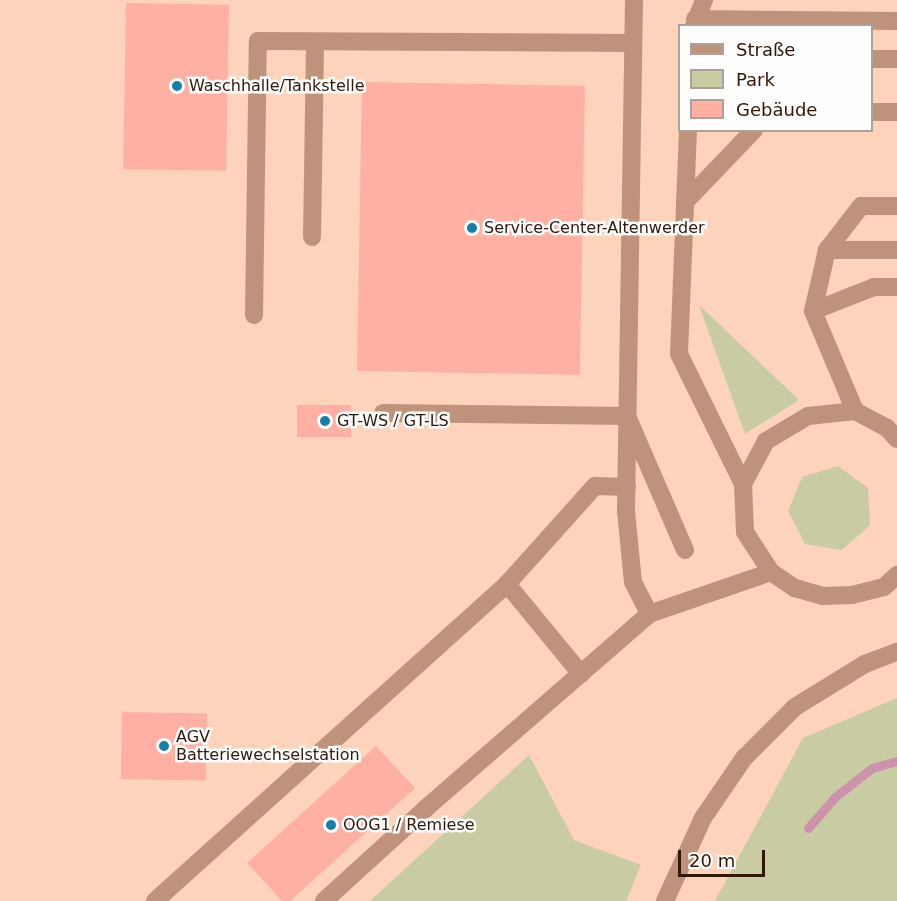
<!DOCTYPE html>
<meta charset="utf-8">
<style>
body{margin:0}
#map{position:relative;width:897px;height:901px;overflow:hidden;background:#fdd3bc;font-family:"DejaVu Sans",sans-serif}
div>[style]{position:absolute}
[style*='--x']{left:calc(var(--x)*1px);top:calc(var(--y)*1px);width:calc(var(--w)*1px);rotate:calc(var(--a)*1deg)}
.green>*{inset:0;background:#c9cca3}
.stream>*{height:9px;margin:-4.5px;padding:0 4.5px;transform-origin:4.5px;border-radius:4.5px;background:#ce92ad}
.building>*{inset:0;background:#feb1a3;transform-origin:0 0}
.minor>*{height:18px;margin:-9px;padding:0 9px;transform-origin:9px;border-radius:9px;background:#bf937b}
.dots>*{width:16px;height:16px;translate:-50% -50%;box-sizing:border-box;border:3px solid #fefefe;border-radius:50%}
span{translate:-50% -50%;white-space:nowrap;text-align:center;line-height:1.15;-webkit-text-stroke:5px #fefefe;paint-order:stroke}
.poi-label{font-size:16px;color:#311809}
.left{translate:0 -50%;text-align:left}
.legend{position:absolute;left:678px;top:24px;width:195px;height:108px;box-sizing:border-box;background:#fefefe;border:2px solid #aca29c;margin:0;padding:8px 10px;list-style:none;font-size:18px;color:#311809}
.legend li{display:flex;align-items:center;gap:12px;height:30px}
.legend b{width:30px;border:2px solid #aca29c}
.scale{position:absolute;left:678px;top:850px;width:87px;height:27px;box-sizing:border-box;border:3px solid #311809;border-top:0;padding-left:8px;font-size:18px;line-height:21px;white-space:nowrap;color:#311809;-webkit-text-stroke:4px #fefefe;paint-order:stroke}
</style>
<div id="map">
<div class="green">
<div style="clip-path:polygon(699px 305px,799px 400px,745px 434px)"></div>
<div style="clip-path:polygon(838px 466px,868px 488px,870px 525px,842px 550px,805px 544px,788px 511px,802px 477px)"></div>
<div style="clip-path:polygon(897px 698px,897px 901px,715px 901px,803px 738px)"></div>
<div style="clip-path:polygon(529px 755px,574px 840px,641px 865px,626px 901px,370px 901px)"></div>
</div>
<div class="stream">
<div style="--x:808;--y:828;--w:41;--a:-48.9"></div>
<div style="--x:835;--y:797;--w:47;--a:-38.1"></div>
<div style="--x:872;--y:768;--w:26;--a:-16"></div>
</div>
<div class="building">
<div style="left:126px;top:3px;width:103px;height:166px;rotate:1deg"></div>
<div style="left:362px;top:82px;width:223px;height:289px;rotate:1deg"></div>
<div style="left:297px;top:405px;width:54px;height:32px"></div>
<div style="left:122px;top:712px;width:85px;height:67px;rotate:1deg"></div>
<div style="clip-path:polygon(376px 746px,415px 788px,290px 901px,282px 901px,247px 863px)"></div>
</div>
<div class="minor">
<div style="--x:634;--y:0;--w:511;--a:90.9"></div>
<div style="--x:626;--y:511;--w:71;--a:84.4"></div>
<div style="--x:633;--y:582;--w:36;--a:63"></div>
<div style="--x:695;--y:19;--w:202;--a:0.6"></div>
<div style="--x:694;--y:26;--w:28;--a:-69"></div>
<div style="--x:872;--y:59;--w:25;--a:0"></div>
<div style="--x:872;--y:112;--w:25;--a:0"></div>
<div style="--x:688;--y:130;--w:224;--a:92.3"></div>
<div style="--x:679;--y:354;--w:145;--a:63.8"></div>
<div style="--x:685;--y:202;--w:100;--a:-46.2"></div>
<div style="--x:312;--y:237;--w:195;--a:-89.1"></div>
<div style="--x:827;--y:250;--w:70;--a:0"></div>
<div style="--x:813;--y:311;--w:66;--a:-21.5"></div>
<div style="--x:874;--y:287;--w:23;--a:0"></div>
<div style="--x:254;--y:315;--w:274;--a:-89.2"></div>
<div style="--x:258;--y:41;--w:374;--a:0.3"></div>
<div style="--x:855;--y:411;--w:108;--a:-112.8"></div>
<div style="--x:813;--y:311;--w:63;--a:-77.1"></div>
<div style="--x:827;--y:250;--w:56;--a:-52.3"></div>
<div style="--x:861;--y:206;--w:36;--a:0"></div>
<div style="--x:383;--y:413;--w:244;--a:0.7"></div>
<div style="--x:627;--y:416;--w:146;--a:66.6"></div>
<div style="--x:897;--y:439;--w:15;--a:-132"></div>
<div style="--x:887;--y:428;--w:36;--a:-152"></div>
<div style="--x:855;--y:411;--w:47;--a:173.9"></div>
<div style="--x:808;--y:416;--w:49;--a:149.2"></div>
<div style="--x:766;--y:441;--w:49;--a:118.1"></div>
<div style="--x:743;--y:484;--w:48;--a:87.6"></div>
<div style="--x:745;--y:532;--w:48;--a:57"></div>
<div style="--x:771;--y:572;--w:29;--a:34"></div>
<div style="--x:795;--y:588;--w:29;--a:16"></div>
<div style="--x:823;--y:596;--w:29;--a:-2"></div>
<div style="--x:852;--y:595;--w:33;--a:-14"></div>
<div style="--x:884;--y:587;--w:18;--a:-43"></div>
<div style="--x:581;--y:674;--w:117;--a:-129.4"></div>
<div style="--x:507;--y:584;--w:132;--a:-48.1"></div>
<div style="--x:595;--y:486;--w:32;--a:2"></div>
<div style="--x:155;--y:901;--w:474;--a:-42"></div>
<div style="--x:324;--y:901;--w:137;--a:-42.3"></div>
<div style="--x:425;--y:809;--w:297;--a:-41"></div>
<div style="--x:649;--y:614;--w:129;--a:-19"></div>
<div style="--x:665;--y:901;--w:91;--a:-65.4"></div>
<div style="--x:703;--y:818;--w:73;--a:-55.7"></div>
<div style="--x:744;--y:758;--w:72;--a:-45"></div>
<div style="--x:795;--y:707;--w:82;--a:-31.6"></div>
<div style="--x:865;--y:664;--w:34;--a:-21"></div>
</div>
<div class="dots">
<div style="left:177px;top:86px;background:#1380a8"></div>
<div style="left:472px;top:228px;background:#1380a8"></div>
<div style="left:325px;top:421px;background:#1380a8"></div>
<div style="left:164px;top:746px;background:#1380a8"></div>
<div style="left:331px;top:825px;background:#1380a8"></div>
</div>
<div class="poi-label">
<span class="left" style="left:189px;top:86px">Waschhalle/Tankstelle</span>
<span class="left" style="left:484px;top:228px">Service-Center-Altenwerder</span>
<span class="left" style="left:337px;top:421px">GT-WS / GT-LS</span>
<span class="left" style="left:176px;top:746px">AGV<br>Batteriewechselstation</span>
<span class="left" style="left:343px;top:825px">OOG1 / Remiese</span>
</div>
<ul class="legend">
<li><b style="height:8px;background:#bf937b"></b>Straße</li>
<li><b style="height:16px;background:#c9cca3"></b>Park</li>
<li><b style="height:16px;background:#feb1a3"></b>Gebäude</li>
</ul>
<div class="scale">20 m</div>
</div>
